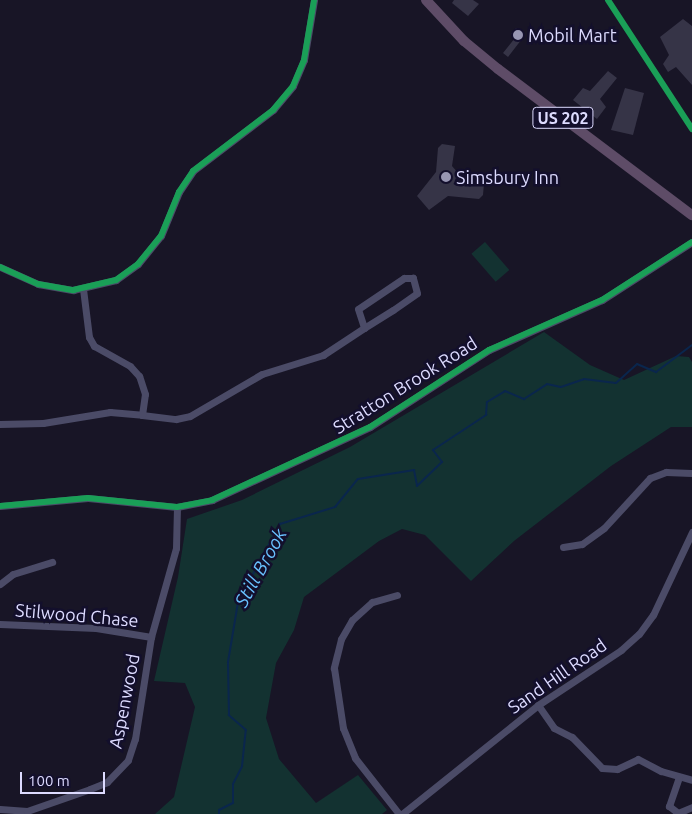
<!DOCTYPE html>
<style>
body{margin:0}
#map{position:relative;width:692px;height:814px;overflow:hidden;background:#181526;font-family:Ubuntu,sans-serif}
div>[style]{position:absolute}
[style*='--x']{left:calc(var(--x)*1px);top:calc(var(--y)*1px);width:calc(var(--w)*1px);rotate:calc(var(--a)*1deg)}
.green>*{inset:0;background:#133231;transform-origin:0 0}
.stream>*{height:2px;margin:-1px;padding:0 1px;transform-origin:1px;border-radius:1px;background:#0a264d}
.building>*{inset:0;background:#363447}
.minor>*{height:7px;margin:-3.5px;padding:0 3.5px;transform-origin:3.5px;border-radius:3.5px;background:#4b4b67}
.highway>*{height:10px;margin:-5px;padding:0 5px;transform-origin:5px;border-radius:5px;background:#5e4c67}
.cycleway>*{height:6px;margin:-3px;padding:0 3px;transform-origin:3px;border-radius:3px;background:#1a9f57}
.dots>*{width:14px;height:14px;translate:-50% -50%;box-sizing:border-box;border:2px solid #130f2c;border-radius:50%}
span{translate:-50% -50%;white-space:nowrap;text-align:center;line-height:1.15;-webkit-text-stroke:5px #130f2c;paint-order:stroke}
.shield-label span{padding:1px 4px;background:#130f2c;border:1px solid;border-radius:4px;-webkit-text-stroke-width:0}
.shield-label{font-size:16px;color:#dddbff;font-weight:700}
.poi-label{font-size:18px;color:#dddbff}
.left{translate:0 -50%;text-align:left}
.street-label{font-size:18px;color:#dddbff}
.water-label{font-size:19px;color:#69c2ff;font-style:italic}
.scale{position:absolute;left:20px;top:772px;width:85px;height:22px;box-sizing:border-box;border:2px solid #dddbff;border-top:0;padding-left:6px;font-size:15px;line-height:18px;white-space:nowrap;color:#dddbff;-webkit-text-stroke:4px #130f2c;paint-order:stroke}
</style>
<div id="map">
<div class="green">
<div style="left:485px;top:242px;width:37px;height:18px;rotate:49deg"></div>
<div style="clip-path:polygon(544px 332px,590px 365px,624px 380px,676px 356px,689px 357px,692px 362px,692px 427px,671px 427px,611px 466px,514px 541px,471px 581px,425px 535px,402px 529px,379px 541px,304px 597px,294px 630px,276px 663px,266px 718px,279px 759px,316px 803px,358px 775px,387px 810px,382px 814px,155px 814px,174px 797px,195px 707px,185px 683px,154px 681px,178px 577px,187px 519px,242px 500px,350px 447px)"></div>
</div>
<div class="stream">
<div style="--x:219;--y:814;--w:4;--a:-90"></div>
<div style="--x:219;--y:810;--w:16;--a:-27"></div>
<div style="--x:233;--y:803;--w:19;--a:-90"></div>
<div style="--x:233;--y:784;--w:20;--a:-63"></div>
<div style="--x:242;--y:766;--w:36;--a:-84"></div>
<div style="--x:246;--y:730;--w:23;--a:-139"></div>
<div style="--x:229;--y:715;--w:53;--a:-91.1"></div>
<div style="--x:228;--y:662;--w:61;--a:-80.5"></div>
<div style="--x:238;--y:602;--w:89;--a:-61.7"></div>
<div style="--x:280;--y:524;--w:58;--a:-17.2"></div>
<div style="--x:335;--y:507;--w:36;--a:-51"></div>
<div style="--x:358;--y:479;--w:57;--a:-9.1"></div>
<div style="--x:414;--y:470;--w:16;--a:79"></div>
<div style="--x:417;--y:486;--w:35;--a:-44"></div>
<div style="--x:442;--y:462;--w:15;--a:-127"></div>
<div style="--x:433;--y:450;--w:64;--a:-33.4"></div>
<div style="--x:486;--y:415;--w:13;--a:-86"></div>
<div style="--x:487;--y:402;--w:21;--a:-31"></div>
<div style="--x:505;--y:391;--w:21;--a:23"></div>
<div style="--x:524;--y:399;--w:27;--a:-33"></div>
<div style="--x:547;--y:384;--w:14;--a:12"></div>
<div style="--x:561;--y:387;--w:24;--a:-19"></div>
<div style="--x:584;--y:379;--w:32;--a:7"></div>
<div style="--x:616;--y:383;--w:28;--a:-42"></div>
<div style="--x:637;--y:364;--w:21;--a:23"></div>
<div style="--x:656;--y:372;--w:45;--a:-36.9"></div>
</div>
<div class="building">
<div style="clip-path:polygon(454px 0,473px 0,479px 4px,468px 16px,452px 3px)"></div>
<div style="clip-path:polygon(683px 19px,692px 26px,692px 85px,676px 67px,668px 72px,663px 64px,669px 55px,660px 37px)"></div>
<div style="clip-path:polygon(516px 28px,525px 35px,508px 57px,503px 53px,515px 38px,511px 34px)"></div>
<div style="clip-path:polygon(608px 71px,617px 78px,600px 99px,606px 107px,597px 119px,573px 100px,583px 88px,590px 91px)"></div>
<div style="clip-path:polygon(625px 88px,644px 93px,633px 135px,611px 130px)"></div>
<div style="clip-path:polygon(442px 144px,455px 146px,452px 166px,464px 180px,484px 183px,483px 195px,479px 199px,448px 196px,429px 210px,417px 196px,436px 172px,438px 148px)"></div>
</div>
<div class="minor">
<div style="--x:0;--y:267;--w:42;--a:24.1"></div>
<div style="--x:38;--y:284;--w:36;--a:10"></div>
<div style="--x:73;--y:290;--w:44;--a:-13.1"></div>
<div style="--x:116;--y:280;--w:27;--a:-36"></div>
<div style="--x:138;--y:264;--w:36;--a:-51"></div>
<div style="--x:161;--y:236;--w:48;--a:-67.8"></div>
<div style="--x:179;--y:192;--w:25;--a:-56"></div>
<div style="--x:193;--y:171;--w:101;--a:-37.3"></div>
<div style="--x:273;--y:110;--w:31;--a:-50"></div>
<div style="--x:293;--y:86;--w:28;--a:-67"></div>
<div style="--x:304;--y:60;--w:61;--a:-80.5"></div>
<div style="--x:142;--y:415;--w:34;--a:7"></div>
<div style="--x:176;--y:419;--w:14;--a:-12"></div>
<div style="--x:190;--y:416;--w:83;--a:-30.3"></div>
<div style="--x:262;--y:374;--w:64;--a:-17.3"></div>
<div style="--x:323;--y:355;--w:49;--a:-33.4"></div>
<div style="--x:364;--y:328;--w:34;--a:-32"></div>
<div style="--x:393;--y:310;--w:29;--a:-35"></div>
<div style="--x:417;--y:293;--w:16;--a:-105"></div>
<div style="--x:413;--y:278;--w:9;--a:180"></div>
<div style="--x:404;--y:278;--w:55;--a:146"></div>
<div style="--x:358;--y:309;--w:20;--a:72"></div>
<div style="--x:0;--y:424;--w:43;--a:-1.3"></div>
<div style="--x:43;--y:423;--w:68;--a:-9.3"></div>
<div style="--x:110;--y:412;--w:32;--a:5"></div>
<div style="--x:142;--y:415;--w:21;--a:-82"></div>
<div style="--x:145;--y:394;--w:19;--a:-108"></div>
<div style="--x:139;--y:376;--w:13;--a:-132"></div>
<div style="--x:130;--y:366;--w:41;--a:-150.9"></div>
<div style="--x:94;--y:346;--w:10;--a:-119"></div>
<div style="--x:89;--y:337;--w:48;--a:-97.1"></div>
<div style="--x:0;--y:506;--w:88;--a:-5.2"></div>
<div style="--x:88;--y:498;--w:89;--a:5.8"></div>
<div style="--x:177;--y:507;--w:36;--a:-11"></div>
<div style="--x:212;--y:500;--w:174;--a:-24.8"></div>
<div style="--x:370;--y:427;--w:142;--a:-32.9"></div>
<div style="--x:489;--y:350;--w:124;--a:-23.9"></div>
<div style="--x:602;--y:300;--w:107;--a:-32.8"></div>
<div style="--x:563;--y:547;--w:19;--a:-9"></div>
<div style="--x:582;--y:544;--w:27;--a:-36"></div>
<div style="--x:604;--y:528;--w:68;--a:-47.4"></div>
<div style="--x:650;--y:478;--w:17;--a:-21"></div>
<div style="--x:666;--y:472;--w:26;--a:2"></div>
<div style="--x:0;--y:584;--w:16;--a:-38"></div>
<div style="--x:13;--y:574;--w:41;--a:-17.1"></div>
<div style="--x:397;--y:595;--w:26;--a:164"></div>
<div style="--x:372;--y:602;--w:27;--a:138"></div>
<div style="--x:352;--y:620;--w:22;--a:120"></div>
<div style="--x:341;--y:639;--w:30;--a:104"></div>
<div style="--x:334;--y:668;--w:61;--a:81.5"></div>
<div style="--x:343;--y:728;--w:32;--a:68"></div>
<div style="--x:355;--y:758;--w:71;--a:51.8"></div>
<div style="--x:0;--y:624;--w:96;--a:2.4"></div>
<div style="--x:96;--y:628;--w:56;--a:9.3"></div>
<div style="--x:538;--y:705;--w:28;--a:55"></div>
<div style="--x:554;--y:728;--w:20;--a:27"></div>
<div style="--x:572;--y:737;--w:43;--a:45.9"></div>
<div style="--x:602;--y:768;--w:15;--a:4"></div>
<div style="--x:617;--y:769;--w:23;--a:-25"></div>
<div style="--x:638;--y:759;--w:26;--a:28"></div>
<div style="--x:661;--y:771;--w:32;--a:16"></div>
<div style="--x:679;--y:777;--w:31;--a:109"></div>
<div style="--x:669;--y:806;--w:11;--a:38"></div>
<div style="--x:678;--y:813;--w:15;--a:-23"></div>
<div style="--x:0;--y:809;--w:27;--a:4"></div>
<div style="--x:27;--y:811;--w:67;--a:-19.2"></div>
<div style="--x:90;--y:789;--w:18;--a:-22"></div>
<div style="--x:107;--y:782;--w:30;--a:-46"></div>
<div style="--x:128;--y:760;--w:22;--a:-72"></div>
<div style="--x:135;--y:739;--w:103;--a:-81.1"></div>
<div style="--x:151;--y:637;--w:92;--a:-74.3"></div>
<div style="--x:176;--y:548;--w:41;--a:-88.6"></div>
<div style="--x:402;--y:814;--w:174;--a:-38.7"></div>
<div style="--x:538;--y:705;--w:100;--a:-33.5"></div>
<div style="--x:621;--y:650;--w:24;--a:-42"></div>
<div style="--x:639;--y:634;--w:24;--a:-54"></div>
<div style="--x:653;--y:615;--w:92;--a:-64.8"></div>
</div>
<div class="highway">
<div style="--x:426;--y:0;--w:56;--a:47.2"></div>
<div style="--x:464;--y:41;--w:44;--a:39.5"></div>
<div style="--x:498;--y:69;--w:243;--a:37"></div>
</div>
<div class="cycleway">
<div style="--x:608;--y:0;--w:154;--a:56.9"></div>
<div style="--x:0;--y:267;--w:42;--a:24.1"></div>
<div style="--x:38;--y:284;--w:36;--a:10"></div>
<div style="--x:73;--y:290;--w:44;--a:-13.1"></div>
<div style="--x:116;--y:280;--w:27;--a:-36"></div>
<div style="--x:138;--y:264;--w:36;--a:-51"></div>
<div style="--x:161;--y:236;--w:48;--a:-67.8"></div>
<div style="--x:179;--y:192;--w:25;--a:-56"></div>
<div style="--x:193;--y:171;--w:101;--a:-37.3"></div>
<div style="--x:273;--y:110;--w:31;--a:-50"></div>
<div style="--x:293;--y:86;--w:28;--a:-67"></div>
<div style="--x:304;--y:60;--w:61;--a:-80.5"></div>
<div style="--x:0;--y:506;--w:88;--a:-5.2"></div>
<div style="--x:88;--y:498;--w:89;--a:5.8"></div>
<div style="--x:177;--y:507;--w:36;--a:-11"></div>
<div style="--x:212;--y:500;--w:174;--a:-24.8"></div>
<div style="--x:370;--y:427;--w:142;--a:-32.9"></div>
<div style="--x:489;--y:350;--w:124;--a:-23.9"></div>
<div style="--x:602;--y:300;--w:107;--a:-32.8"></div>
</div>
<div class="dots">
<div style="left:518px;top:35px;background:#9896b3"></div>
<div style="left:446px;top:177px;background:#9896b3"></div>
</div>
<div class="shield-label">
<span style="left:563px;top:118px">US 202</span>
</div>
<div class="poi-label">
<span class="left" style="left:528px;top:35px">Mobil Mart</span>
<span class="left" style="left:456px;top:177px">Simsbury Inn</span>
</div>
<div class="street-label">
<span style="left:405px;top:385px;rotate:-32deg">Stratton Brook Road</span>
<span style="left:77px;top:615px;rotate:5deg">Stilwood Chase</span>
<span style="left:557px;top:676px;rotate:-35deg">Sand Hill Road</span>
<span style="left:124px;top:701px;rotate:-79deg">Aspenwood</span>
</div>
<div class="water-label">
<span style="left:261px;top:568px;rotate:-61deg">Still Brook</span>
</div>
<div class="scale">100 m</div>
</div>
